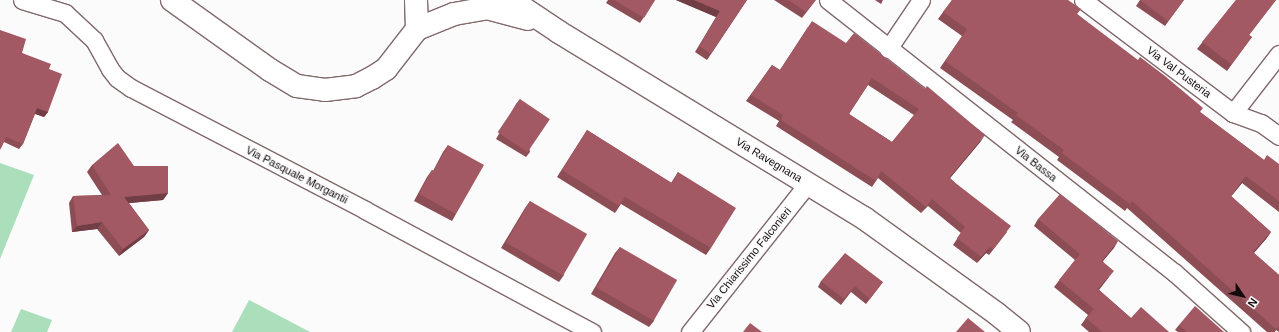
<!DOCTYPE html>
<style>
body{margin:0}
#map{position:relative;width:1279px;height:332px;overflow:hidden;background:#fbfbfb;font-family:Helvetica,sans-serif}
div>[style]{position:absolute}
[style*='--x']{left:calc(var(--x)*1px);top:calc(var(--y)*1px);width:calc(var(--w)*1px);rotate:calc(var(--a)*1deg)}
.green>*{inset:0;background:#abdeba}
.roads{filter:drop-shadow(1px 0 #81696b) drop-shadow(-1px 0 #81696b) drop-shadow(0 1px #81696b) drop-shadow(0 -1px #81696b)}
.street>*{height:17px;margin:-8.5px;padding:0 8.5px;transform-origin:8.5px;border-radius:8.5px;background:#fff}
.secondary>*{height:22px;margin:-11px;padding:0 11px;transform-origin:11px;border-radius:11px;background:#fff}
.wall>*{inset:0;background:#8c4d55}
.shaded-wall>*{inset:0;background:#723e45}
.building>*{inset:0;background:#a35963;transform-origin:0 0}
span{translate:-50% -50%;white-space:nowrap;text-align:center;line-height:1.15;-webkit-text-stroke:3.5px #fbfbfb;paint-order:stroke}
.street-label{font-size:11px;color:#130a0b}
.north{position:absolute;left:1223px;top:276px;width:40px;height:40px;-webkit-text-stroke:3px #fbfbfb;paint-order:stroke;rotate:125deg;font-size:11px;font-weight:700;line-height:16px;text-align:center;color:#130a0b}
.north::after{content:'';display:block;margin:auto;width:14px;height:18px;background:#130a0b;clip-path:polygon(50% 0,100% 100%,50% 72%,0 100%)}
</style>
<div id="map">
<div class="green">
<div style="clip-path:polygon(0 163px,34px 175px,0 259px)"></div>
<div style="clip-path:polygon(249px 300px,310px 332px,232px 332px)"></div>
<div style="clip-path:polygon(21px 309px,52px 320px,47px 332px,11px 332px)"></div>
</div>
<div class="roads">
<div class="street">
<div style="--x:22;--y:0;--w:45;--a:16.8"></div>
<div style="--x:65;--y:13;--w:40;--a:43"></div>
<div style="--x:94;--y:40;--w:33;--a:61"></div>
<div style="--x:110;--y:69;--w:11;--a:52"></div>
<div style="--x:117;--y:78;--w:17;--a:36"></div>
<div style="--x:131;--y:88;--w:264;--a:27.5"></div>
<div style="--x:365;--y:210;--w:258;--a:28.3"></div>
<div style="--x:828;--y:0;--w:442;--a:38.2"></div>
<div style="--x:1175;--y:273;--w:89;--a:41.8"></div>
<div style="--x:1083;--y:0;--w:188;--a:37"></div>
<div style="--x:1233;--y:113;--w:30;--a:20"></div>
<div style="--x:1261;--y:123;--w:22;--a:36"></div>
<div style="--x:888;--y:49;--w:59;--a:-56"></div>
<div style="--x:1233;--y:113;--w:75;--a:-52.1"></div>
<div style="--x:690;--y:332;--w:190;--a:-51.6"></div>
</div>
<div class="secondary">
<div style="--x:172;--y:0;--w:120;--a:35.5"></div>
<div style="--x:270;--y:70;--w:31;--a:31"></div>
<div style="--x:297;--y:86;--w:28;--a:8"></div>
<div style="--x:325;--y:90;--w:31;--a:-7"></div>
<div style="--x:356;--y:86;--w:18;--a:-27"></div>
<div style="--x:372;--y:78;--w:17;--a:-33"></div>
<div style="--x:386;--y:69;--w:51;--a:-52.2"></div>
<div style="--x:417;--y:29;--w:40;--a:-22"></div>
<div style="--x:454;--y:14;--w:34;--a:-10"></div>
<div style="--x:487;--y:8;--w:42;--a:15"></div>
<div style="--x:416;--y:0;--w:29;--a:88"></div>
<div style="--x:511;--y:0;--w:58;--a:33.7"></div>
<div style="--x:559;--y:32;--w:357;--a:31.4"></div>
<div style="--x:864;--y:218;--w:164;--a:35.8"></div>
<div style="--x:997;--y:314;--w:28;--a:39"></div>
</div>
</div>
<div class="wall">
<div style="clip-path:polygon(608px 0,655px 0,640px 23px,606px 3px)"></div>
<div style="clip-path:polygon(676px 0,747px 0,707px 60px,695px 52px,716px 17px)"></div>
<div style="clip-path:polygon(774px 0,816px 0,802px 18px)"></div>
<div style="clip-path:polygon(875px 0,883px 0,881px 4px)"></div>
<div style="clip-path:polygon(952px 0,1077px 14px,1200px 112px,1264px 160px,1279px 164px,1279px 212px,1242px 183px,1231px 196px,1271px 232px,1266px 239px,1254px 253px,1279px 275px,1279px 332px,1276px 330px,1275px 332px,1267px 332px,1127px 208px,1125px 211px,1057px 160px,1059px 157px,1011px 122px,1013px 120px,940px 68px,962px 36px,938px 19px)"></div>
<div style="clip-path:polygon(1140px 0,1184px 0,1165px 26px,1136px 6px)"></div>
<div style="clip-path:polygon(1236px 0,1276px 0,1249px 35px,1252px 37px,1227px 71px,1197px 49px)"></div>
<div style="clip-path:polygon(evenodd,808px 27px,981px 141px,950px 178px,1007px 232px,989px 255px,986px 253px,977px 263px,953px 245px,961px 233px,928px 206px,921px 213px,878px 178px,872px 187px,776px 126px,779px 121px,746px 101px,772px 65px,780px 70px,808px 27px,868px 85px,914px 115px,892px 142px,849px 114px,868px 85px)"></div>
<div style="clip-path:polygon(0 30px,22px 53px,49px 69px,48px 112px,44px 117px,35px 114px,23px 144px,19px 149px,4px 142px,0 150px)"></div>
<div style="clip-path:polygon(520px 99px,530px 152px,526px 157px,496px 139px,516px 104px)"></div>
<div style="clip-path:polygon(587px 130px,671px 183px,678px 172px,711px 248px,706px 255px,621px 204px,615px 213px,557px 177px)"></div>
<div style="clip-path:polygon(448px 145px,456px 214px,452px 221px,414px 201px,427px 177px,432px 170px,433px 171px,443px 152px)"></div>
<div style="clip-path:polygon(92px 165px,134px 166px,168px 193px,163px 200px,129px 203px,149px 230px,144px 237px,119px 256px,97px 229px,72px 232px,69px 203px,73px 196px,102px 195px,87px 172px)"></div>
<div style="clip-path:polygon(530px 201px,564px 275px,559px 282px,501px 248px,525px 208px)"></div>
<div style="clip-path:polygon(1038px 219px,1118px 241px,1103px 261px,1109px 277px,1099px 290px,1131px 318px,1169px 332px,1089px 332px,1081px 325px,1088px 315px,1054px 287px,1075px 260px,1034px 226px)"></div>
<div style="clip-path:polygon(620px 247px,654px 321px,649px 327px,591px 294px,615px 253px)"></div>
<div style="clip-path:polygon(821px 281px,883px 282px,866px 304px,851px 292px,841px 305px,818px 287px)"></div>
<div style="clip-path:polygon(1179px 325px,1224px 332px,1178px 332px,1175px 330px)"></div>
</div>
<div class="shaded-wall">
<div style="clip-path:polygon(676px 0,694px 0,720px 11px,716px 17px)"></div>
<div style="clip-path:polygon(37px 108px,48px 112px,44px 117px,33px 113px)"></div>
<div style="clip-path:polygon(985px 135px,981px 141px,945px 184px,949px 178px)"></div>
<div style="clip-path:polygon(1246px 176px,1242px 183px,1226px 203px,1231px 196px)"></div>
<div style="clip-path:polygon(168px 193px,163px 200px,119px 204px,124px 197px)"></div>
<div style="clip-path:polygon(102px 222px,97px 229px,72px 232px,77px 226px)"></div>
<div style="clip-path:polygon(149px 230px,144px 237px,119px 256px,123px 249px)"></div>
<div style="clip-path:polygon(1271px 232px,1266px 239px,1248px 259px,1253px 252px)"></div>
<div style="clip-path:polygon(1118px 241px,1114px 248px,1097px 268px,1102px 261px)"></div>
<div style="clip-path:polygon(990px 247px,986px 253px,977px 263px,981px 257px)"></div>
<div style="clip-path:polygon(1114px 271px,1109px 277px,1093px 296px,1098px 289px)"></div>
</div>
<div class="building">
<div style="clip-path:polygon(614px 0,655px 0,644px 18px)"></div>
<div style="clip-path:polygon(694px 0,747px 0,711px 54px,699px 46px,720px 11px)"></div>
<div style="clip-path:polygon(788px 0,815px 0,806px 12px)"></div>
<div style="clip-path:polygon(952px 0,1068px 0,1081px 9px,1077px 14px,1138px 60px,1140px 57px,1165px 76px,1203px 108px,1200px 112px,1264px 160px,1267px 155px,1279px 164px,1279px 201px,1246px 176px,1231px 196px,1271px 232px,1253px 252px,1279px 275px,1279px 326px,1276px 329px,1132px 201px,1130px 204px,1062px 153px,1064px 150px,1016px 115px,1018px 113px,945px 61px,967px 29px,943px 12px)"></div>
<div style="clip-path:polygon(1140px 0,1184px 0,1168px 21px)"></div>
<div style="clip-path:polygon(1236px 0,1276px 0,1249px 35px,1252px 37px,1231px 64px,1202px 42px)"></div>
<div style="clip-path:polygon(evenodd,812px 21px,846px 43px,854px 33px,925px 89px,927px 86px,985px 135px,949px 178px,1011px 226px,993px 249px,990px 247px,981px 257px,957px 238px,965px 227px,932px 199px,926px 207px,881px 171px,876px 181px,781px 120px,783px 115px,751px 95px,772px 65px,780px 70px,812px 21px,872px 78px,919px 109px,892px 142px,849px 114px,872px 78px)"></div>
<div style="clip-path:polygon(0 30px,26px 39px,22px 53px,51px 64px,49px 69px,62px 74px,48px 112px,37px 108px,23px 144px,6px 137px,1px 148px,0 148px)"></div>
<div style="left:520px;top:99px;width:36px;height:40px;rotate:34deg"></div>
<div style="clip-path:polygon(587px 130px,672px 183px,678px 172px,736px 208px,711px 248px,625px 197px,619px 206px,562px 170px)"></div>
<div style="clip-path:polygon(118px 143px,134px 166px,168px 166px,168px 193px,124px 197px,149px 230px,123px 249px,102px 222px,77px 226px,73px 196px,111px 195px,92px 165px)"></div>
<div style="clip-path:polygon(448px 145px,484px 165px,456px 214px,419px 194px,432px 170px,434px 171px)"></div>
<div style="clip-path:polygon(1060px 194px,1118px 241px,1102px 261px,1114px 271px,1098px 289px,1131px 318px,1141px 307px,1169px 332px,1102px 332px,1086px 318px,1094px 309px,1059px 280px,1080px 254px,1038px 219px)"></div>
<div style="left:530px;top:201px;width:66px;height:48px;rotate:30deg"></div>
<div style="left:620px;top:247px;width:66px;height:47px;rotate:30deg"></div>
<div style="clip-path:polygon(845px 253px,883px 282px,870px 299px,855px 286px,844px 299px,821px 281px)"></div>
<div style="clip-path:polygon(1195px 306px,1224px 332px,1187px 332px,1179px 325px)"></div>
<div style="clip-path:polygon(968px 318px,985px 332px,956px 332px)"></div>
<div style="clip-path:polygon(750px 323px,762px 332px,743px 332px)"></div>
</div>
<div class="street-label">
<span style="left:1179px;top:72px;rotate:37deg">Via Val Pusteria</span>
<span style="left:769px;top:160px;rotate:31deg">Via Ravegnana</span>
<span style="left:1036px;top:164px;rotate:38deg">Via Bassa</span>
<span style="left:297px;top:175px;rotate:27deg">Via Pasquale Morgantii</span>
<span style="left:749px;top:258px;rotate:-51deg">Via Chiarissimo Falconieri</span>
</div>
<div class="north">N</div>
</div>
